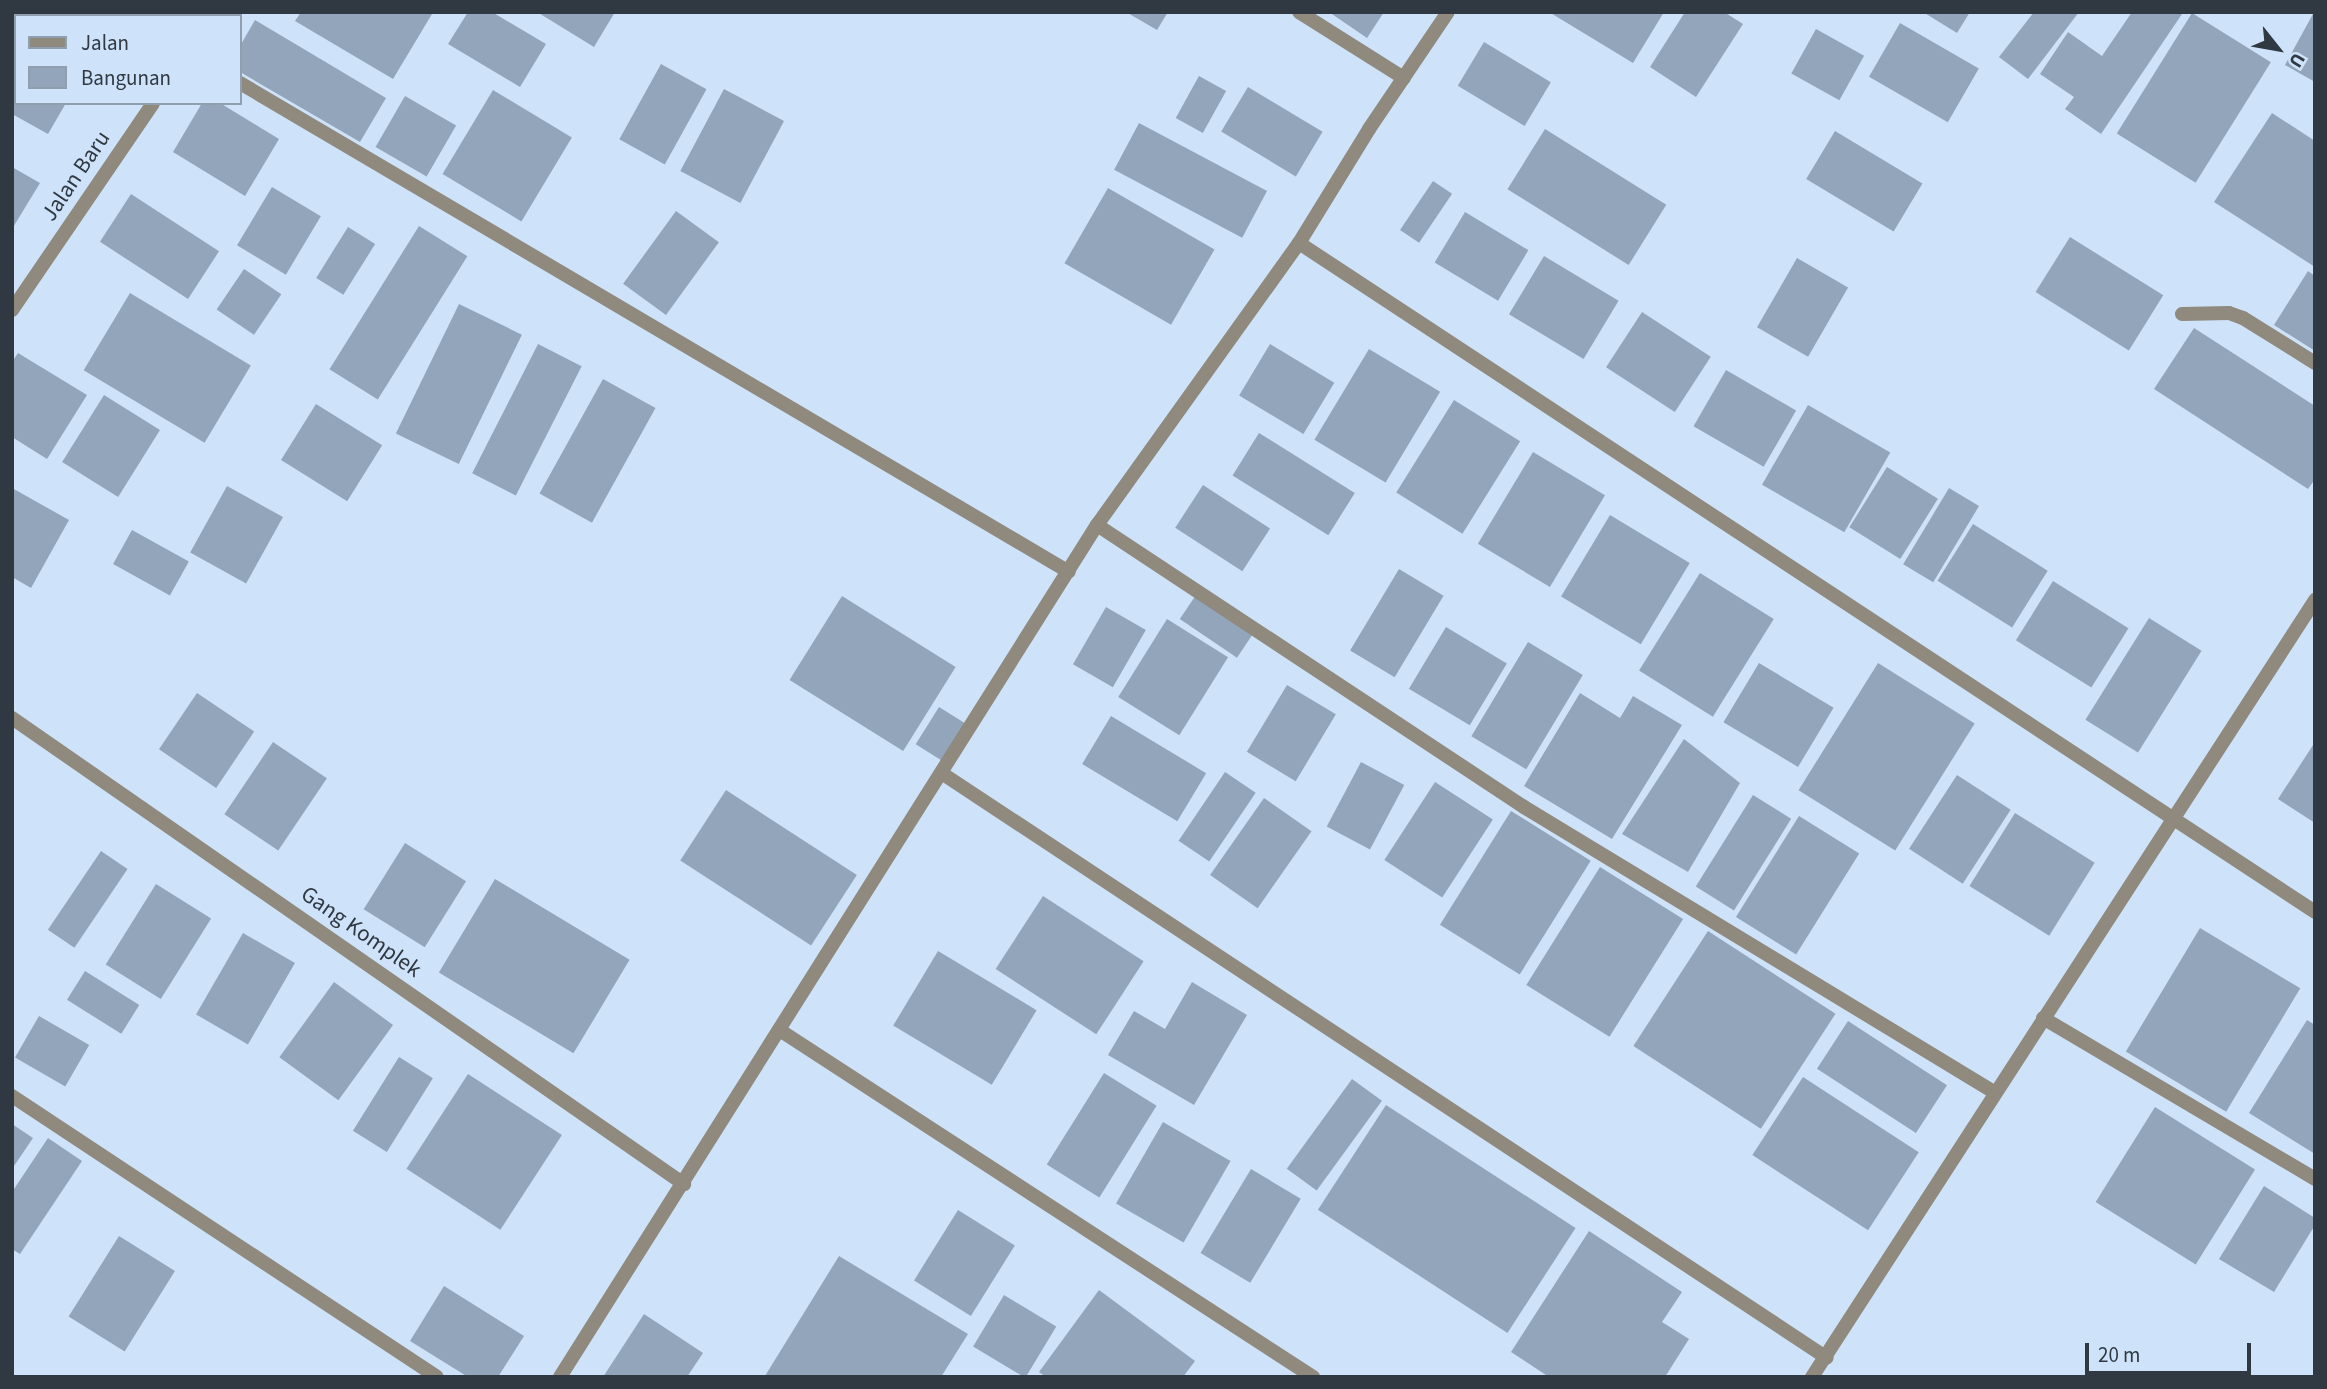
<!DOCTYPE html>
<style>
body{margin:0}
#map{position:relative;width:2327px;height:1389px;overflow:hidden;background:#cee3fa;font-family:"Source Sans 3",sans-serif}
div>[style]{position:absolute}
[style*='--x']{left:calc(var(--x)*1px);top:calc(var(--y)*1px);width:calc(var(--w)*1px);rotate:calc(var(--a)*1deg)}
.building>*{inset:0;background:#92a5bb;transform-origin:0 0}
.street>*{height:14px;margin:-7px;padding:0 7px;transform-origin:7px;border-radius:7px;background:#8f897e}
span{translate:-50% -50%;white-space:nowrap;text-align:center;line-height:1.15;-webkit-text-stroke:6px #cee3fa;paint-order:stroke}
.street-label{font-size:23px;color:#303841}
.frame{position:absolute;inset:0;border:14px solid #303841;pointer-events:none}
.legend{position:absolute;left:14px;top:14px;width:228px;height:91px;box-sizing:border-box;background:#cee3fa;border:2px solid #8f9fb0;margin:0;padding:9px 12px;list-style:none;font-size:21px;color:#303841}
.legend li{display:flex;align-items:center;gap:14px;height:35px}
.legend b{width:35px;border:2px solid #8f9fb0}
.north{position:absolute;left:2243px;top:14px;width:70px;height:70px;-webkit-text-stroke:5px #cee3fa;paint-order:stroke;rotate:121deg;font-size:19px;font-weight:700;line-height:28px;text-align:center;color:#303841}
.north::after{content:'';display:block;margin:auto;width:24px;height:32px;background:#303841;clip-path:polygon(50% 0,100% 100%,50% 72%,0 100%)}
.scale{position:absolute;left:2085px;top:1343px;width:166px;height:32px;box-sizing:border-box;border:4px solid #303841;border-top:0;padding-left:9px;font-size:21px;line-height:24px;white-space:nowrap;color:#303841;-webkit-text-stroke:5px #cee3fa;paint-order:stroke}
</style>
<div id="map">
<div class="building">
<div style="clip-path:polygon(12px 12px,77px 12px,75px 16px,16px 17px)"></div>
<div style="left:104px;top:12px;width:78px;height:6px"></div>
<div style="clip-path:polygon(301px 12px,430px 12px,432px 14px,393px 79px,295px 21px)"></div>
<div style="clip-path:polygon(468px 12px,492px 12px,546px 44px,520px 87px,448px 44px)"></div>
<div style="clip-path:polygon(537px 12px,615px 12px,594px 47px)"></div>
<div style="clip-path:polygon(1126px 12px,1168px 12px,1157px 30px)"></div>
<div style="clip-path:polygon(1329px 12px,1384px 12px,1367px 38px)"></div>
<div style="clip-path:polygon(1549px 12px,1664px 12px,1633px 63px)"></div>
<div style="clip-path:polygon(1685px 12px,1724px 12px,1743px 24px,1696px 97px,1650px 67px)"></div>
<div style="clip-path:polygon(1923px 12px,1970px 12px,1957px 33px)"></div>
<div style="clip-path:polygon(2034px 12px,2079px 12px,2028px 79px,1999px 57px)"></div>
<div style="clip-path:polygon(2132px 12px,2182px 14px,2101px 134px,2065px 109px,2074px 97px,2040px 74px,2068px 32px,2102px 56px)"></div>
<div style="clip-path:polygon(2314px 12px,2315px 12px,2315px 82px,2285px 65px)"></div>
<div style="left:2192px;top:13px;width:93px;height:142px;rotate:32deg"></div>
<div style="clip-path:polygon(255px 20px,386px 98px,360px 142px,240px 72px,240px 46px)"></div>
<div style="left:1900px;top:23px;width:91px;height:62px;rotate:30deg"></div>
<div style="left:1816px;top:29px;width:55px;height:51px;rotate:29deg"></div>
<div style="left:1484px;top:42px;width:78px;height:51px;rotate:31deg"></div>
<div style="clip-path:polygon(16px 63px,16px 103px,66px 103px,48px 134px,12px 114px,12px 69px)"></div>
<div style="left:661px;top:64px;width:52px;height:86px;rotate:29deg"></div>
<div style="left:1199px;top:76px;width:31px;height:48px;rotate:29deg"></div>
<div style="left:1248px;top:87px;width:87px;height:52px;rotate:31deg"></div>
<div style="left:724px;top:89px;width:68px;height:93px;rotate:28deg"></div>
<div style="left:493px;top:90px;width:92px;height:98px;rotate:31deg"></div>
<div style="left:405px;top:96px;width:59px;height:59px;rotate:30deg"></div>
<div style="clip-path:polygon(202px 103px,220px 103px,279px 139px,245px 196px,173px 152px)"></div>
<div style="clip-path:polygon(2272px 113px,2315px 141px,2315px 267px,2214px 202px)"></div>
<div style="left:1139px;top:123px;width:145px;height:53px;rotate:28deg"></div>
<div style="left:1545px;top:129px;width:143px;height:71px;rotate:32deg"></div>
<div style="left:1835px;top:131px;width:102px;height:56px;rotate:31deg"></div>
<div style="clip-path:polygon(12px 167px,40px 183px,12px 229px)"></div>
<div style="left:1433px;top:181px;width:23px;height:59px;rotate:34deg"></div>
<div style="left:272px;top:187px;width:57px;height:68px;rotate:31deg"></div>
<div style="left:1108px;top:188px;width:123px;height:87px;rotate:30deg"></div>
<div style="left:131px;top:194px;width:105px;height:57px;rotate:33deg"></div>
<div style="left:676px;top:211px;width:53px;height:90px;rotate:36deg"></div>
<div style="left:1465px;top:212px;width:74px;height:59px;rotate:31deg"></div>
<div style="left:419px;top:226px;width:57px;height:169px;rotate:32deg"></div>
<div style="left:348px;top:227px;width:32px;height:60px;rotate:32deg"></div>
<div style="left:2070px;top:237px;width:110px;height:65px;rotate:32deg"></div>
<div style="left:1544px;top:256px;width:87px;height:68px;rotate:31deg"></div>
<div style="left:1797px;top:258px;width:59px;height:80px;rotate:30deg"></div>
<div style="left:244px;top:269px;width:45px;height:49px;rotate:34deg"></div>
<div style="clip-path:polygon(2308px 271px,2315px 276px,2315px 351px,2274px 325px)"></div>
<div style="left:130px;top:293px;width:141px;height:90px;rotate:31deg"></div>
<div style="left:459px;top:304px;width:70px;height:144px;rotate:26deg"></div>
<div style="left:1642px;top:312px;width:82px;height:66px;rotate:33deg"></div>
<div style="clip-path:polygon(2194px 328px,2315px 406px,2315px 479px,2308px 489px,2154px 389px)"></div>
<div style="left:538px;top:344px;width:49px;height:145px;rotate:27deg"></div>
<div style="left:1270px;top:344px;width:75px;height:60px;rotate:31deg"></div>
<div style="left:1369px;top:349px;width:83px;height:106px;rotate:31deg"></div>
<div style="clip-path:polygon(18px 353px,87px 395px,47px 459px,12px 437px,12px 362px)"></div>
<div style="left:1726px;top:370px;width:81px;height:65px;rotate:30deg"></div>
<div style="left:603px;top:379px;width:60px;height:131px;rotate:29deg"></div>
<div style="left:104px;top:395px;width:66px;height:79px;rotate:32deg"></div>
<div style="left:1454px;top:400px;width:78px;height:109px;rotate:32deg"></div>
<div style="left:316px;top:404px;width:78px;height:66px;rotate:32deg"></div>
<div style="left:1808px;top:405px;width:95px;height:92px;rotate:30deg"></div>
<div style="left:1259px;top:433px;width:113px;height:50px;rotate:32deg"></div>
<div style="left:1533px;top:452px;width:84px;height:107px;rotate:31deg"></div>
<div style="left:1887px;top:467px;width:60px;height:71px;rotate:32deg"></div>
<div style="left:1203px;top:485px;width:80px;height:51px;rotate:33deg"></div>
<div style="left:227px;top:486px;width:64px;height:76px;rotate:29deg"></div>
<div style="clip-path:polygon(12px 488px,69px 520px,31px 588px,12px 577px)"></div>
<div style="left:1949px;top:488px;width:35px;height:89px;rotate:31deg"></div>
<div style="left:1610px;top:515px;width:93px;height:95px;rotate:31deg"></div>
<div style="left:1973px;top:524px;width:88px;height:67px;rotate:32deg"></div>
<div style="left:132px;top:530px;width:65px;height:39px;rotate:29deg"></div>
<div style="left:1399px;top:569px;width:52px;height:95px;rotate:31deg"></div>
<div style="left:1700px;top:573px;width:87px;height:115px;rotate:32deg"></div>
<div style="left:2053px;top:581px;width:89px;height:70px;rotate:32deg"></div>
<div style="left:1196px;top:595px;width:69px;height:29px;rotate:34deg"></div>
<div style="left:842px;top:596px;width:134px;height:99px;rotate:32deg"></div>
<div style="left:1106px;top:607px;width:46px;height:66px;rotate:30deg"></div>
<div style="left:2149px;top:618px;width:62px;height:120px;rotate:32deg"></div>
<div style="left:1167px;top:619px;width:72px;height:92px;rotate:32deg"></div>
<div style="left:1446px;top:627px;width:71px;height:72px;rotate:31deg"></div>
<div style="left:1528px;top:642px;width:64px;height:110px;rotate:31deg"></div>
<div style="left:1759px;top:663px;width:87px;height:69px;rotate:31deg"></div>
<div style="left:1878px;top:663px;width:114px;height:150px;rotate:32deg"></div>
<div style="left:1287px;top:685px;width:57px;height:78px;rotate:31deg"></div>
<div style="left:197px;top:693px;width:69px;height:68px;rotate:34deg"></div>
<div style="clip-path:polygon(1580px 693px,1620px 718px,1633px 696px,1682px 725px,1612px 839px,1524px 786px)"></div>
<div style="left:939px;top:707px;width:34px;height:44px;rotate:32deg"></div>
<div style="left:1111px;top:716px;width:111px;height:56px;rotate:31deg"></div>
<div style="clip-path:polygon(1684px 739px,1740px 783px,1688px 872px,1622px 834px)"></div>
<div style="left:273px;top:742px;width:65px;height:87px;rotate:34deg"></div>
<div style="clip-path:polygon(2315px 742px,2315px 823px,2278px 799px)"></div>
<div style="left:1361px;top:762px;width:49px;height:73px;rotate:28deg"></div>
<div style="left:1225px;top:772px;width:37px;height:83px;rotate:34deg"></div>
<div style="left:1957px;top:775px;width:64px;height:88px;rotate:33deg"></div>
<div style="left:1435px;top:782px;width:69px;height:93px;rotate:33deg"></div>
<div style="left:726px;top:790px;width:156px;height:84px;rotate:33deg"></div>
<div style="left:1753px;top:795px;width:45px;height:108px;rotate:32deg"></div>
<div style="left:1264px;top:798px;width:58px;height:94px;rotate:35deg"></div>
<div style="left:1511px;top:811px;width:94px;height:134px;rotate:32deg"></div>
<div style="left:2015px;top:813px;width:94px;height:86px;rotate:32deg"></div>
<div style="left:1799px;top:816px;width:71px;height:119px;rotate:32deg"></div>
<div style="left:405px;top:843px;width:72px;height:78px;rotate:32deg"></div>
<div style="left:101px;top:851px;width:32px;height:95px;rotate:34deg"></div>
<div style="left:1600px;top:867px;width:98px;height:139px;rotate:32deg"></div>
<div style="left:495px;top:879px;width:157px;height:109px;rotate:31deg"></div>
<div style="left:156px;top:884px;width:65px;height:95px;rotate:32deg"></div>
<div style="left:1043px;top:896px;width:120px;height:87px;rotate:33deg"></div>
<div style="left:2200px;top:928px;width:117px;height:144px;rotate:31deg"></div>
<div style="left:1708px;top:931px;width:152px;height:137px;rotate:33deg"></div>
<div style="left:243px;top:933px;width:60px;height:94px;rotate:30deg"></div>
<div style="left:938px;top:951px;width:115px;height:87px;rotate:31deg"></div>
<div style="left:85px;top:971px;width:64px;height:34px;rotate:32deg"></div>
<div style="left:334px;top:982px;width:73px;height:93px;rotate:36deg"></div>
<div style="clip-path:polygon(1192px 982px,1247px 1015px,1194px 1105px,1108px 1055px,1134px 1011px,1165px 1029px)"></div>
<div style="left:39px;top:1016px;width:58px;height:48px;rotate:30deg"></div>
<div style="clip-path:polygon(2307px 1020px,2315px 1025px,2315px 1154px,2249px 1113px)"></div>
<div style="left:1848px;top:1021px;width:118px;height:57px;rotate:33deg"></div>
<div style="left:399px;top:1057px;width:40px;height:87px;rotate:32deg"></div>
<div style="left:1104px;top:1073px;width:62px;height:108px;rotate:32deg"></div>
<div style="left:468px;top:1074px;width:112px;height:113px;rotate:33deg"></div>
<div style="left:1803px;top:1077px;width:138px;height:93px;rotate:33deg"></div>
<div style="left:1352px;top:1079px;width:37px;height:111px;rotate:36deg"></div>
<div style="left:1386px;top:1105px;width:226px;height:125px;rotate:33deg"></div>
<div style="left:2155px;top:1107px;width:118px;height:112px;rotate:32deg"></div>
<div style="left:1163px;top:1122px;width:78px;height:94px;rotate:30deg"></div>
<div style="clip-path:polygon(12px 1124px,33px 1138px,12px 1169px)"></div>
<div style="clip-path:polygon(48px 1138px,82px 1161px,20px 1254px,12px 1249px,12px 1192px)"></div>
<div style="left:1251px;top:1169px;width:58px;height:98px;rotate:31deg"></div>
<div style="clip-path:polygon(2264px 1186px,2315px 1218px,2315px 1225px,2274px 1292px,2219px 1259px)"></div>
<div style="left:958px;top:1210px;width:67px;height:83px;rotate:32deg"></div>
<div style="clip-path:polygon(1589px 1231px,1682px 1292px,1662px 1322px,1689px 1339px,1665px 1377px,1549px 1377px,1511px 1352px)"></div>
<div style="left:119px;top:1236px;width:66px;height:95px;rotate:32deg"></div>
<div style="clip-path:polygon(839px 1256px,968px 1334px,941px 1377px,765px 1376px)"></div>
<div style="clip-path:polygon(444px 1286px,524px 1336px,498px 1377px,468px 1377px,410px 1341px)"></div>
<div style="clip-path:polygon(1099px 1290px,1195px 1361px,1183px 1377px,1046px 1377px,1039px 1372px)"></div>
<div style="left:1004px;top:1295px;width:61px;height:60px;rotate:31deg"></div>
<div style="clip-path:polygon(644px 1314px,703px 1353px,687px 1377px,603px 1377px)"></div>
</div>
<div class="street">
<div style="--x:1299;--y:12;--w:124;--a:32.2"></div>
<div style="--x:213;--y:16;--w:4;--a:-63"></div>
<div style="--x:240;--y:83;--w:962;--a:30.53"></div>
<div style="--x:1299;--y:243;--w:1216;--a:33.36"></div>
<div style="--x:12;--y:310;--w:250;--a:-55.7"></div>
<div style="--x:2182;--y:314;--w:47;--a:-1.2"></div>
<div style="--x:2229;--y:313;--w:15;--a:20"></div>
<div style="--x:2243;--y:318;--w:85;--a:32"></div>
<div style="--x:1097;--y:525;--w:512;--a:33.44"></div>
<div style="--x:1524;--y:807;--w:550;--a:31.23"></div>
<div style="--x:12;--y:718;--w:818;--a:34.74"></div>
<div style="--x:943;--y:774;--w:1059;--a:33.45"></div>
<div style="--x:2043;--y:1018;--w:316;--a:30.6"></div>
<div style="--x:781;--y:1031;--w:635;--a:33.04"></div>
<div style="--x:12;--y:1096;--w:509;--a:33.47"></div>
<div style="--x:560;--y:1377;--w:1007;--a:-57.78"></div>
<div style="--x:1097;--y:525;--w:347;--a:-54.4"></div>
<div style="--x:1299;--y:243;--w:134;--a:-58.4"></div>
<div style="--x:1369;--y:129;--w:141;--a:-56"></div>
<div style="--x:1812;--y:1377;--w:926;--a:-57.08"></div>
</div>
<div class="street-label">
<span style="left:76px;top:176px;rotate:-56deg">Jalan Baru</span>
<span style="left:361px;top:932px;rotate:35deg">Gang Komplek</span>
</div>
<div class="frame"></div>
<ul class="legend">
<li><b style="height:9px;background:#8f897e"></b>Jalan</li>
<li><b style="height:19px;background:#92a5bb"></b>Bangunan</li>
</ul>
<div class="north">U</div>
<div class="scale">20 m</div>
</div>
